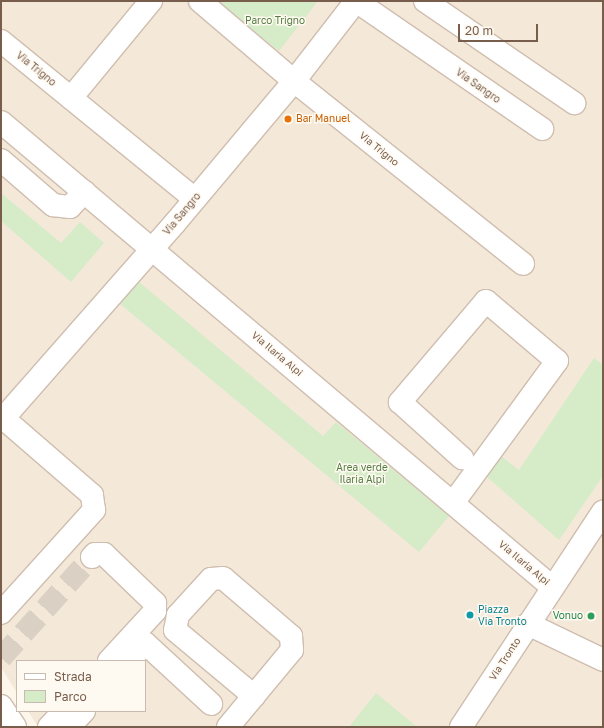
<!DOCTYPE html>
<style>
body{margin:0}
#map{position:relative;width:604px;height:728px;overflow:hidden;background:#fcf6eb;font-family:"Golos Text",sans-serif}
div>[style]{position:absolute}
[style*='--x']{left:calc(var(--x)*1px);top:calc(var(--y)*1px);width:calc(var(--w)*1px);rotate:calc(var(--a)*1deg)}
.residential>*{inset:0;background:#f4e8d9}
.green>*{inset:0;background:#d6ebc8}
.minor-tunnel>*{height:22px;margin-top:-11px;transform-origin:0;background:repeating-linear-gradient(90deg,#dbd0c4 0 22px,transparent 0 33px)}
.roads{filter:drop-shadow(1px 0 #cfbeaf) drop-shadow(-1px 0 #cfbeaf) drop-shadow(0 1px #cfbeaf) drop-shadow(0 -1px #cfbeaf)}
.minor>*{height:22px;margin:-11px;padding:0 11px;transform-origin:11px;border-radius:11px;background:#fff}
.dots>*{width:11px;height:11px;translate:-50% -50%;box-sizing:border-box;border:2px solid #fffaf1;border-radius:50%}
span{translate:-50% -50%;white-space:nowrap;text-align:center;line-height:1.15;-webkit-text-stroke:3px #fffaf1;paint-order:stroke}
.park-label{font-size:10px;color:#557d45}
.street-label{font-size:10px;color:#785d4d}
.food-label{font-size:10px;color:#c56008}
.left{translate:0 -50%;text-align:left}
.culture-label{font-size:10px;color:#0d838f}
.leisure-label{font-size:10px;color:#27864d}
.right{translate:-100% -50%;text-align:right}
.frame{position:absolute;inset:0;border:2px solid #785d4d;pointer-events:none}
.legend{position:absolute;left:16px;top:660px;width:130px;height:52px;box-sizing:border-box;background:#fffaf1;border:1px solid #c9bbaf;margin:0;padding:5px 7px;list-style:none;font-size:12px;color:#785d4d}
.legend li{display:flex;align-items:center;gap:8px;height:20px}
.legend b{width:20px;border:1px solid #c9bbaf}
.scale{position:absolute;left:458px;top:24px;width:80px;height:18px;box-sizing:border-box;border:2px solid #785d4d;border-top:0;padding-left:5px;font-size:12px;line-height:14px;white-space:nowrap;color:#785d4d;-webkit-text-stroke:3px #fffaf1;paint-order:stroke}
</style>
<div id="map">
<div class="residential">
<div style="clip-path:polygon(1px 1px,603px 1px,603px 727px,38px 727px,28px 711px,145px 711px,145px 661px,17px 661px,17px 693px,1px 667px)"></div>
</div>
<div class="green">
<div style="clip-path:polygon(216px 1px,318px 1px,279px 51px)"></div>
<div style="clip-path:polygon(1px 193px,61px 243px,80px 222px,104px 243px,71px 282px,1px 221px)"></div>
<div style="clip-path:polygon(138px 281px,323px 436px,336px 422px,449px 516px,419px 552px,119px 303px)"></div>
<div style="clip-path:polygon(594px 358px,603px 365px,603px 476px,559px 540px,486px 476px,501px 456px,519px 470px)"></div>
<div style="clip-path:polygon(376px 693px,417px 727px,349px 727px)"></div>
</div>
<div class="minor-tunnel">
<div style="--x:1;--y:658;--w:136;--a:-48"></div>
</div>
<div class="roads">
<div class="minor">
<div style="--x:200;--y:1;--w:123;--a:40.4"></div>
<div style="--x:294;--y:81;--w:293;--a:38.6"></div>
<div style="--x:356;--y:1;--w:226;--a:34.5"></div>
<div style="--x:425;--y:1;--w:181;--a:34.4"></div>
<div style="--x:1;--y:41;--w:250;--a:39.2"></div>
<div style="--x:71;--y:98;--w:126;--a:-50.5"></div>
<div style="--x:1;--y:122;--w:721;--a:40.16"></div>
<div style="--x:1;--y:160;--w:69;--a:40.9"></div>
<div style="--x:53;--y:205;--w:17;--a:7"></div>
<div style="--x:70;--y:207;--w:21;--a:-47"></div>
<div style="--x:1;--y:421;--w:264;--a:-48.7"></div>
<div style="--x:175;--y:223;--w:185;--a:-50"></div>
<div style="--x:294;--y:81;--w:101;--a:-52.2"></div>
<div style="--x:453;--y:503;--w:176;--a:-53.8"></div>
<div style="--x:557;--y:361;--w:93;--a:-139.8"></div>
<div style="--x:486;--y:301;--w:133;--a:130.4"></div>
<div style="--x:400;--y:402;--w:84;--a:42.1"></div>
<div style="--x:92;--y:557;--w:4;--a:-45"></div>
<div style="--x:95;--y:554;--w:9;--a:0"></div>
<div style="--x:104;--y:554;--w:71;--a:43.9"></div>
<div style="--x:155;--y:603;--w:8;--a:90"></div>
<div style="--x:155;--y:611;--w:68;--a:132.6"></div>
<div style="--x:1;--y:613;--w:139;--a:-47.9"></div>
<div style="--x:94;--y:510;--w:15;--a:-98"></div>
<div style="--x:92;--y:495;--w:118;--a:-139.1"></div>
<div style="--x:528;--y:624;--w:83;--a:25.6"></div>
<div style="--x:129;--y:661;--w:24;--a:-48"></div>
<div style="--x:145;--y:643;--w:90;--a:42.7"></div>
<div style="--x:1;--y:706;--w:25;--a:56"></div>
<div style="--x:49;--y:727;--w:22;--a:-47"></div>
<div style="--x:69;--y:727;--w:22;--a:-47"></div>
<div style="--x:228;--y:727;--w:100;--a:-50.3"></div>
<div style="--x:292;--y:650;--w:14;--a:-94"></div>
<div style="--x:291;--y:636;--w:89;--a:-139.5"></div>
<div style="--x:223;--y:578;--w:12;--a:175"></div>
<div style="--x:211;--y:579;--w:49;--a:132.5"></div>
<div style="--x:178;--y:615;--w:15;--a:101"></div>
<div style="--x:175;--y:630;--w:103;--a:39.9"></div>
<div style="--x:461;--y:727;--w:258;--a:-56.6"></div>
</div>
</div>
<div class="dots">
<div style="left:288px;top:119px;background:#e8710a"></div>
<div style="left:470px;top:615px;background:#0f9aa8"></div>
<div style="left:591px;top:616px;background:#2e9e5b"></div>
</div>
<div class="park-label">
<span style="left:275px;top:21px">Parco Trigno</span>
<span style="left:362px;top:473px">Area verde<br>Ilaria Alpi</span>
</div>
<div class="street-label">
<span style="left:36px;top:69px;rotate:39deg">Via Trigno</span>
<span style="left:478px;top:86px;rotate:35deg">Via Sangro</span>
<span style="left:379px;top:149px;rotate:39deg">Via Trigno</span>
<span style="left:182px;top:214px;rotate:-50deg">Via Sangro</span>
<span style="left:277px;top:354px;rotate:40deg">Via Ilaria Alpi</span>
<span style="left:524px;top:563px;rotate:40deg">Via Ilaria Alpi</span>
<span style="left:505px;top:659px;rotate:-57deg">Via Tronto</span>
</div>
<div class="food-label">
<span class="left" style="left:296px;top:119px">Bar Manuel</span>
</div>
<div class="culture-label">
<span class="left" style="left:478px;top:615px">Piazza<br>Via Tronto</span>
</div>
<div class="leisure-label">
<span class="right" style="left:583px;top:616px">Vonuo</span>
</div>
<div class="frame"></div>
<ul class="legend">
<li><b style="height:5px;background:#fff"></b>Strada</li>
<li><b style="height:11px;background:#d6ebc8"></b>Parco</li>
</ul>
<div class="scale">20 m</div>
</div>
